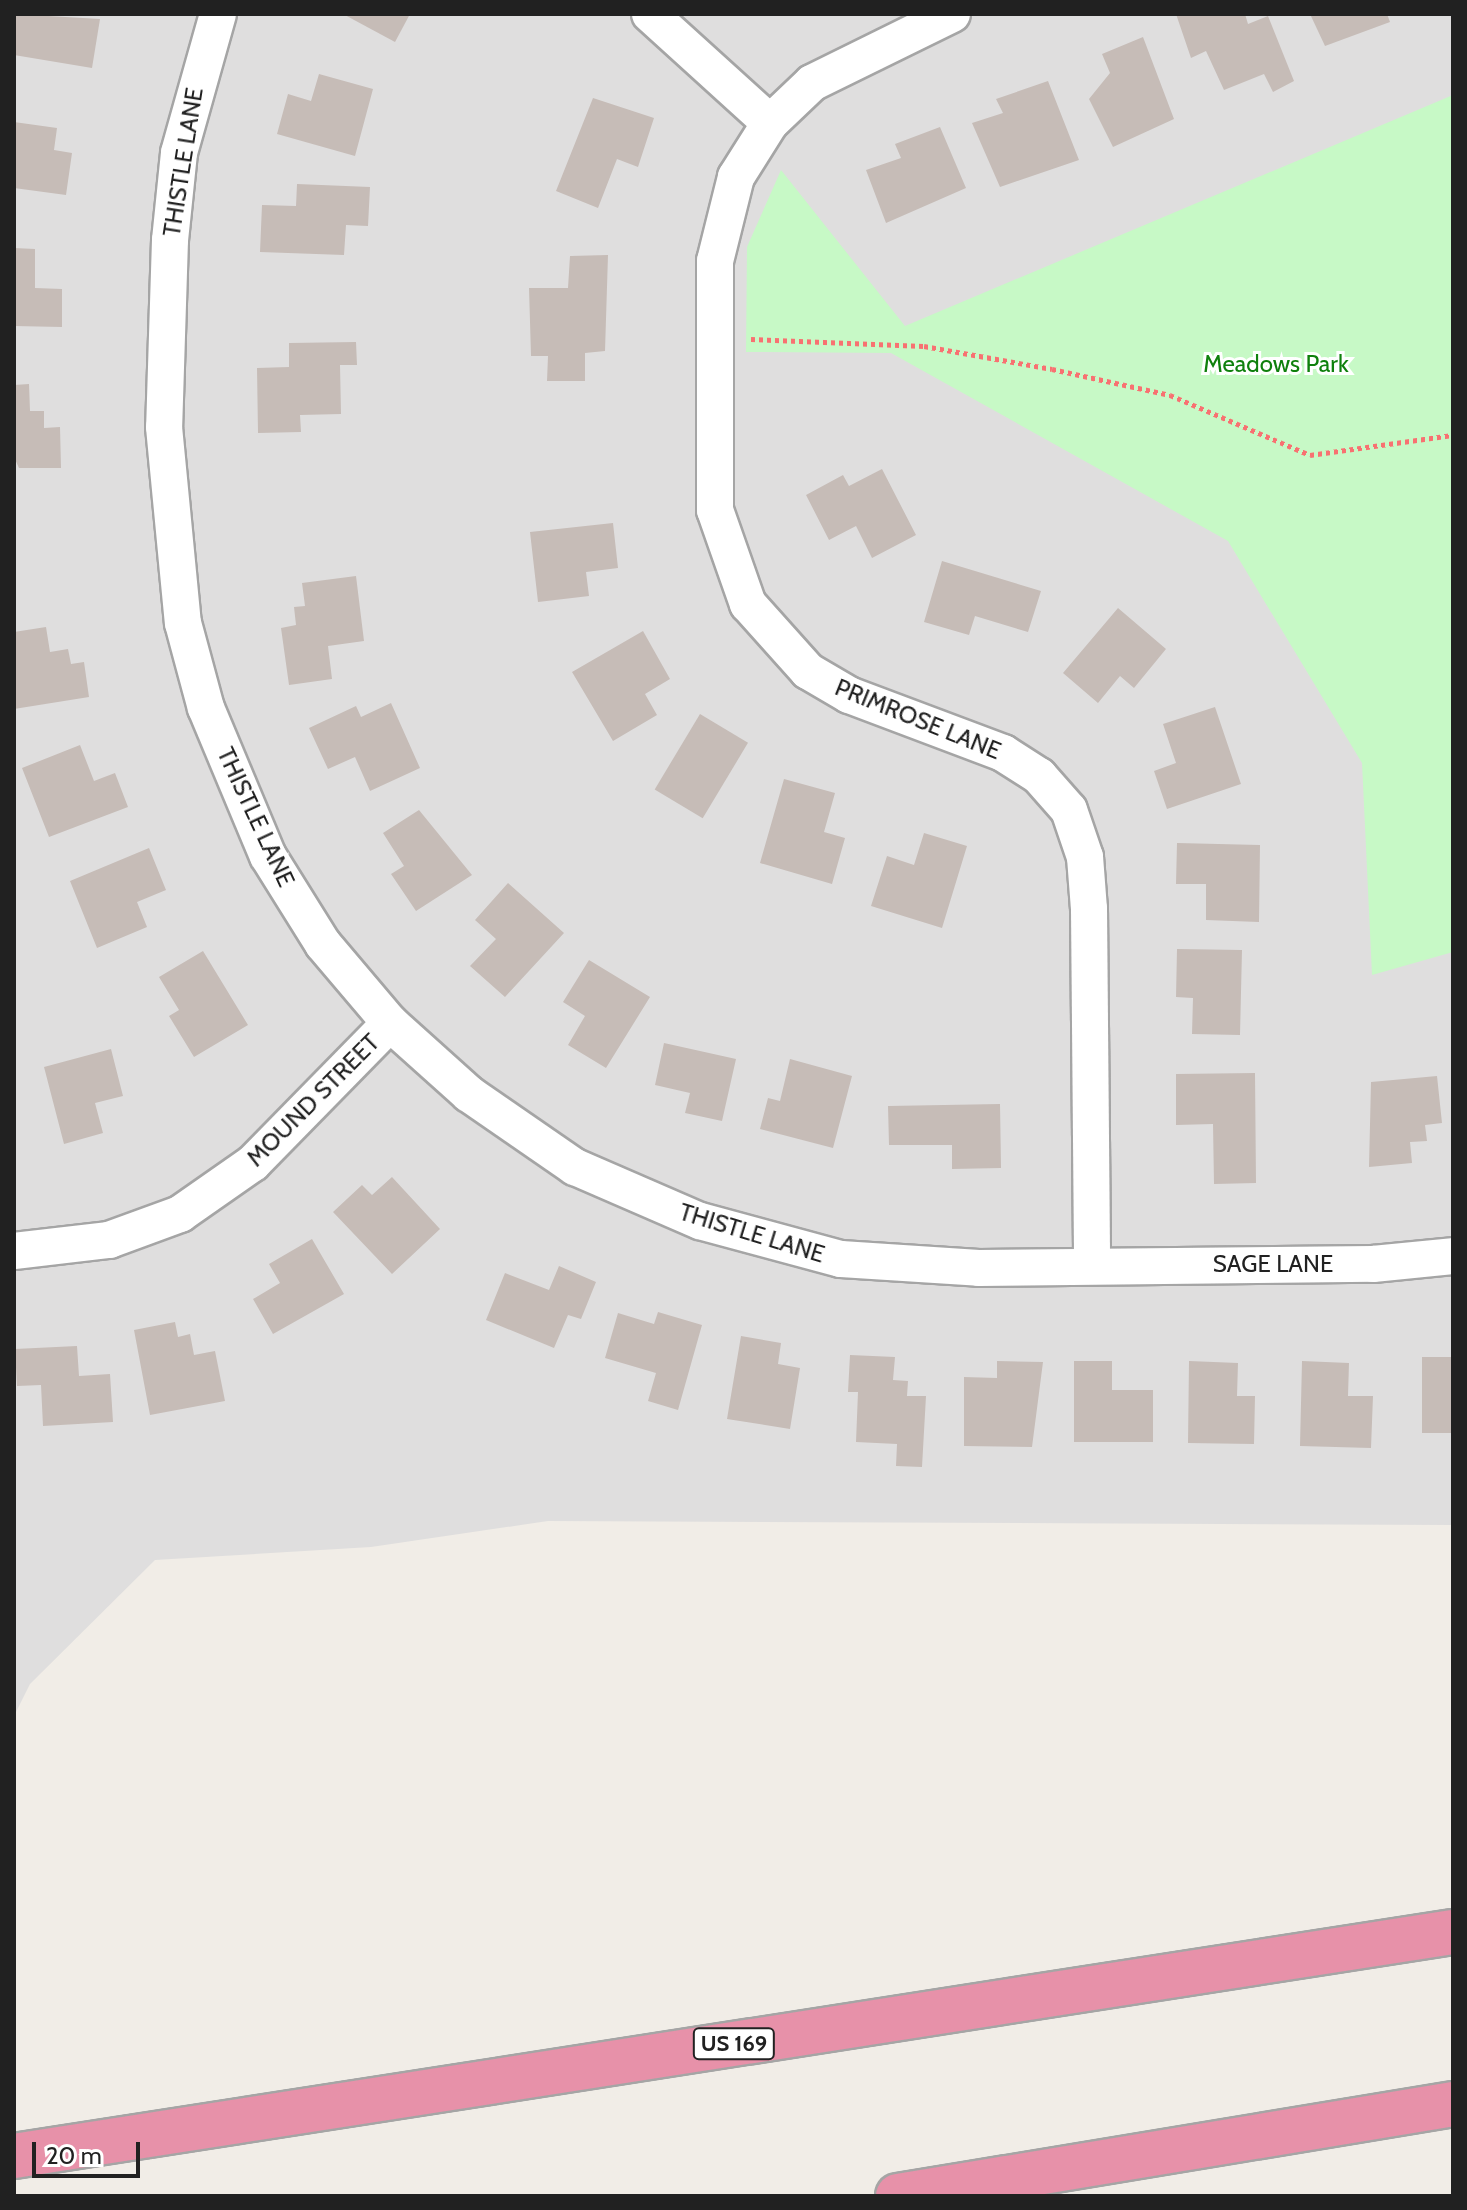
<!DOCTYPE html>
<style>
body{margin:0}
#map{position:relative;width:1467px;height:2210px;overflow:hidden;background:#f1ede7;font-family:Cabin,sans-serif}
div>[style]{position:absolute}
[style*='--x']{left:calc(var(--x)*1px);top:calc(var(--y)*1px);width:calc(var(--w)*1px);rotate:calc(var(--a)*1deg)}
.residential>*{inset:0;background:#dfdede}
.park>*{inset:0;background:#c7f9c6}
.building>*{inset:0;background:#c6bcb7;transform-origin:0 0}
.path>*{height:5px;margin-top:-2.5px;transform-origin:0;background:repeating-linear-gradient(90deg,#f87171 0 4px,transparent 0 8px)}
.roads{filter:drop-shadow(2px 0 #a5a5a5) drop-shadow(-2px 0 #a5a5a5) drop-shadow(0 2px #a5a5a5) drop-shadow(0 -2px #a5a5a5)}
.minor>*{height:36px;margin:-18px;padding:0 18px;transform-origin:18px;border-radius:18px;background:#fff}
.highway>*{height:44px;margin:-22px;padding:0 22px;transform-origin:22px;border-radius:22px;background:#e791a9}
span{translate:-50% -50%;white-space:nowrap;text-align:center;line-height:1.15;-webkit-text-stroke:6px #fff;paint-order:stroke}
.shield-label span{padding:2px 6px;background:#fff;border:2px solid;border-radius:6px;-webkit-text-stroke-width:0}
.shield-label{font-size:22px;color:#212121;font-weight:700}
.street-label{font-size:24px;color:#212121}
.park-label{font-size:24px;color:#0f800d}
.frame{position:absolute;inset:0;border:16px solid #212121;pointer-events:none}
.scale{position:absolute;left:32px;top:2142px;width:108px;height:36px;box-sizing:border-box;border:4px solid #212121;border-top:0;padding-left:10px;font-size:24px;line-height:28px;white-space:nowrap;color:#212121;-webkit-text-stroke:6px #fff;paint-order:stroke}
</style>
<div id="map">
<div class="residential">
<div style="clip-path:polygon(14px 14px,1453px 14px,1453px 1525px,548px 1521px,371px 1547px,155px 1560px,30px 1684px,14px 1716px)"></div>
</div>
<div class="park">
<div style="clip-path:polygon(1453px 95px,1453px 952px,1372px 975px,1362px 763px,1228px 541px,891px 353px,746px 352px,747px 247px,781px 170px,905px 326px)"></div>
</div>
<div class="building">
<div style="clip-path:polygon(14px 14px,100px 19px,92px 68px,14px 55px)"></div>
<div style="clip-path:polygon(343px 14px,410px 14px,395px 42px)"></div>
<div style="clip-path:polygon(1176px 14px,1245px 14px,1248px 24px,1268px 16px,1294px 81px,1273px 92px,1264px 74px,1224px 90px,1206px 51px,1191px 58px)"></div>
<div style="clip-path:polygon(1310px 14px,1387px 14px,1390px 22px,1325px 46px)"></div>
<div style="clip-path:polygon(1143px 37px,1174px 119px,1113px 147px,1089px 99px,1110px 73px,1102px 54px)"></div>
<div style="clip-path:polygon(319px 74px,373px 89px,355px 156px,277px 134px,288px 94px,311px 101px)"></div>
<div style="clip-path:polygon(1048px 81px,1079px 160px,1000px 187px,972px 123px,1003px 113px,996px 99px)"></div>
<div style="clip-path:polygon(593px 98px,654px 118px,638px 167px,617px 159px,598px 208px,556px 191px)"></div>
<div style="clip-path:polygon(14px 122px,57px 128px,54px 150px,72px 153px,66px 195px,14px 188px)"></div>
<div style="clip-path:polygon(940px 127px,966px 188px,886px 223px,866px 170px,901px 158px,895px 144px)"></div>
<div style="clip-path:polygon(297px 184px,370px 187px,368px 226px,346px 225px,344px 255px,260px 252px,262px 205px,296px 206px)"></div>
<div style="clip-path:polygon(14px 248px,35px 249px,35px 288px,62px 289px,62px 327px,14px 326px)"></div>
<div style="clip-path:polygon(608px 255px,605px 351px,585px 353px,585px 381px,547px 381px,548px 356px,531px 356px,529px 288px,568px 288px,570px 256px)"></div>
<div style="clip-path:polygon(356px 342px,357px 365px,340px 365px,341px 414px,300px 415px,301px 432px,258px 433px,257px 368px,289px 367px,289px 343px)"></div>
<div style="clip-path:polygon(29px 384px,30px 411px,44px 411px,44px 428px,60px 427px,61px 468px,19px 468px,14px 457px,14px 385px)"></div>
<div style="clip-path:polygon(882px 469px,916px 535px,872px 558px,856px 526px,829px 540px,806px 495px,843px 475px,849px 486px)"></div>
<div style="clip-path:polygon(613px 523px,618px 568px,586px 572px,589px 596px,538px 602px,530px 532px)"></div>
<div style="clip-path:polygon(942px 561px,1041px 591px,1028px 632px,975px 616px,969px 635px,924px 622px)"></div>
<div style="clip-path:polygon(356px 576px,364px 641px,328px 646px,332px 679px,289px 685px,281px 628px,296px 625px,294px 607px,305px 606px,302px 583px)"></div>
<div style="clip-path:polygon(1118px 608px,1166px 649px,1134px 688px,1120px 676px,1098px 703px,1063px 673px)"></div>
<div style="clip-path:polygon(46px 627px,50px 652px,68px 649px,71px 664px,84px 662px,89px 697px,14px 709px,14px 632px)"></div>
<div style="clip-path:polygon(643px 631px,670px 679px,645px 694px,657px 715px,613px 741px,572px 672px)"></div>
<div style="clip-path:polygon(391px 703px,420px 768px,370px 791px,355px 757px,328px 769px,309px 728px,356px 706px,361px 717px)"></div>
<div style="clip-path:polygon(1215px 707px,1241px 784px,1167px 809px,1154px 771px,1176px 763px,1163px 724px)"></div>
<div style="left:700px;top:714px;width:56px;height:88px;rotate:31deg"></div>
<div style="clip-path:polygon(80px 745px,94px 781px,115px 773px,128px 807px,49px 837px,22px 768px)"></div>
<div style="clip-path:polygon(784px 779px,835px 793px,824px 832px,845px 838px,832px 884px,760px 863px)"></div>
<div style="clip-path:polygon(419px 810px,472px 875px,416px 911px,391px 874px,404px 866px,383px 833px)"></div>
<div style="clip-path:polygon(924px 833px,967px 846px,942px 928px,871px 906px,887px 856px,914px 865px)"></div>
<div style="clip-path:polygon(1177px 843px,1260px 845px,1259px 922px,1206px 920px,1206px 884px,1176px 884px)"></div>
<div style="clip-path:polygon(149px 848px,166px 890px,137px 902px,147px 927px,97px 948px,70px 881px)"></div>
<div style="clip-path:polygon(508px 883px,564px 933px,505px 997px,470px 966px,496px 939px,475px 920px)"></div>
<div style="clip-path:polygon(1177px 949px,1242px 950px,1240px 1035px,1192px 1034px,1193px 998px,1176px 997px)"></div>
<div style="clip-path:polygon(203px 951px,248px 1025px,194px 1057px,169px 1016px,179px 1010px,159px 977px)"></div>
<div style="clip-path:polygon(589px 960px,650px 997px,606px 1068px,568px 1045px,585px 1016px,563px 1002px)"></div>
<div style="clip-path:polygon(664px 1043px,736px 1059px,722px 1121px,685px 1113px,690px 1093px,655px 1085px)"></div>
<div style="clip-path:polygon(111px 1049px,123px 1096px,95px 1103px,103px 1133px,64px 1144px,44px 1067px)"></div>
<div style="clip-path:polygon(790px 1059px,852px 1076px,833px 1148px,760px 1129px,768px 1098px,780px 1101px)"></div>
<div style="clip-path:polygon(1255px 1073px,1256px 1183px,1214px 1184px,1213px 1124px,1176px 1125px,1176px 1074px)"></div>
<div style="clip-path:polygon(1437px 1076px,1442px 1123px,1425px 1125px,1427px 1141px,1410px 1142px,1412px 1163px,1369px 1167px,1371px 1082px)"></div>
<div style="clip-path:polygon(1000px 1104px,1001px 1168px,952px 1169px,952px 1145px,889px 1145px,888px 1106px)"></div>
<div style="clip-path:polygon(392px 1177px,440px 1229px,392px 1274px,333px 1212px,362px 1185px,372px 1195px)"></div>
<div style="clip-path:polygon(312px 1239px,344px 1294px,273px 1334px,253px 1299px,280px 1283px,269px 1264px)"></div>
<div style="clip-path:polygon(559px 1266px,596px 1282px,581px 1319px,568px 1315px,554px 1348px,486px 1320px,505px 1273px,549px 1290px)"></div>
<div style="clip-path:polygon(658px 1312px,702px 1325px,678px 1410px,648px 1401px,656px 1373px,605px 1358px,618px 1313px,654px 1324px)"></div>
<div style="clip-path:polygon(175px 1322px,178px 1337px,190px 1334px,194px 1355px,215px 1351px,225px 1401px,150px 1415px,134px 1330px)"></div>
<div style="clip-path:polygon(741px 1336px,781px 1343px,778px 1364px,800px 1368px,790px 1429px,727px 1419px)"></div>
<div style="clip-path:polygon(77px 1346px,79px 1376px,110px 1374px,113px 1422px,43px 1426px,41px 1385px,17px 1386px,15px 1349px)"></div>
<div style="clip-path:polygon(850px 1355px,895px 1357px,893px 1380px,908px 1381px,907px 1396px,926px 1396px,922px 1467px,896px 1466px,897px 1444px,856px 1442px,858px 1392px,848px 1392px)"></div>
<div style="left:1453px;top:1357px;width:76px;height:31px;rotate:90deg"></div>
<div style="clip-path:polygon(997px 1361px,1043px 1362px,1032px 1447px,964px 1446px,964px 1377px,997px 1378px)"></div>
<div style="clip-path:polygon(1074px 1361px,1112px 1361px,1112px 1390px,1153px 1390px,1153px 1442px,1074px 1442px)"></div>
<div style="clip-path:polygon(1189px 1361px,1238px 1363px,1237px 1396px,1255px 1396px,1254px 1444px,1188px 1443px)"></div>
<div style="clip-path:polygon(1302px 1361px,1349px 1363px,1348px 1396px,1373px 1396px,1371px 1448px,1300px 1446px)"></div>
</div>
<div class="path">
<div style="--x:751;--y:339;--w:173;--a:2.3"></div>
<div style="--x:924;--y:346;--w:130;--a:10.2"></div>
<div style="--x:1052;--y:369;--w:121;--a:12.4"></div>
<div style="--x:1170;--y:395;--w:152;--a:23.2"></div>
<div style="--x:1310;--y:455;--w:144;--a:-8"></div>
</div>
<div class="roads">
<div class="minor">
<div style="--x:218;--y:14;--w:144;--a:105.7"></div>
<div style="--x:179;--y:153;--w:87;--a:95.9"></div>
<div style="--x:170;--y:240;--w:187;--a:91.8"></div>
<div style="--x:164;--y:427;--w:197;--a:84.5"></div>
<div style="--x:183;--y:623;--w:88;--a:74.9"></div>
<div style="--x:206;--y:708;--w:160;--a:67.3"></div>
<div style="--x:268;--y:856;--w:104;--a:58"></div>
<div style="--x:323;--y:944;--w:104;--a:49.7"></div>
<div style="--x:390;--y:1023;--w:106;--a:41.9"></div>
<div style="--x:469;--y:1094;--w:129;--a:34.6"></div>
<div style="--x:575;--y:1167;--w:136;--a:23.4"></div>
<div style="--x:700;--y:1221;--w:146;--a:15.1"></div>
<div style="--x:841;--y:1259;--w:138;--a:3.7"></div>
<div style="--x:979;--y:1268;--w:394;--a:-0.6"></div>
<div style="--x:1373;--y:1264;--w:80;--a:-5.7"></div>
<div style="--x:650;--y:14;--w:162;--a:42.2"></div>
<div style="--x:952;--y:14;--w:156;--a:153.8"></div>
<div style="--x:812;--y:83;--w:58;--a:136.4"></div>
<div style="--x:770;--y:123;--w:64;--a:122.2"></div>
<div style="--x:736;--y:177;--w:87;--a:104"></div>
<div style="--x:715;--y:261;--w:249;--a:90"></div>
<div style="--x:715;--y:510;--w:100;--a:70.7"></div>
<div style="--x:748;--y:604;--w:90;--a:48.2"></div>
<div style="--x:808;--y:671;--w:48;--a:30.3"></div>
<div style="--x:849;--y:695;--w:165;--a:20.6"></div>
<div style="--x:1003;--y:753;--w:43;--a:32.6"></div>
<div style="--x:1039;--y:776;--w:45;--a:48.6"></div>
<div style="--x:1069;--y:810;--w:50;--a:71.2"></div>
<div style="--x:1085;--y:857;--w:52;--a:85.6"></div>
<div style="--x:1089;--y:909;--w:356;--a:89.5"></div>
<div style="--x:14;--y:1251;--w:96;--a:-6.6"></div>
<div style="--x:109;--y:1240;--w:76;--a:-20.1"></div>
<div style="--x:180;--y:1214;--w:89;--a:-34.9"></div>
<div style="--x:253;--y:1163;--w:196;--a:-45.6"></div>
</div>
<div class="highway">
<div style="--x:14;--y:2156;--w:1456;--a:-8.85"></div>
<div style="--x:898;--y:2196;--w:563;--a:-9.41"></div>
</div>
</div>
<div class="shield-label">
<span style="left:734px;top:2044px">US 169</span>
</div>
<div class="street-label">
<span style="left:183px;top:162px;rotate:-81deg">THISTLE LANE</span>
<span style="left:918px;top:719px;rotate:22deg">PRIMROSE LANE</span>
<span style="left:256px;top:817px;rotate:65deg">THISTLE LANE</span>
<span style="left:313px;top:1100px;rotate:-45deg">MOUND STREET</span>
<span style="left:752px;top:1233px;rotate:17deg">THISTLE LANE</span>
<span style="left:1273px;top:1264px">SAGE LANE</span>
</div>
<div class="park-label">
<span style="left:1276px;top:364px">Meadows Park</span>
</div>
<div class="frame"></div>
<div class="scale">20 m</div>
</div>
